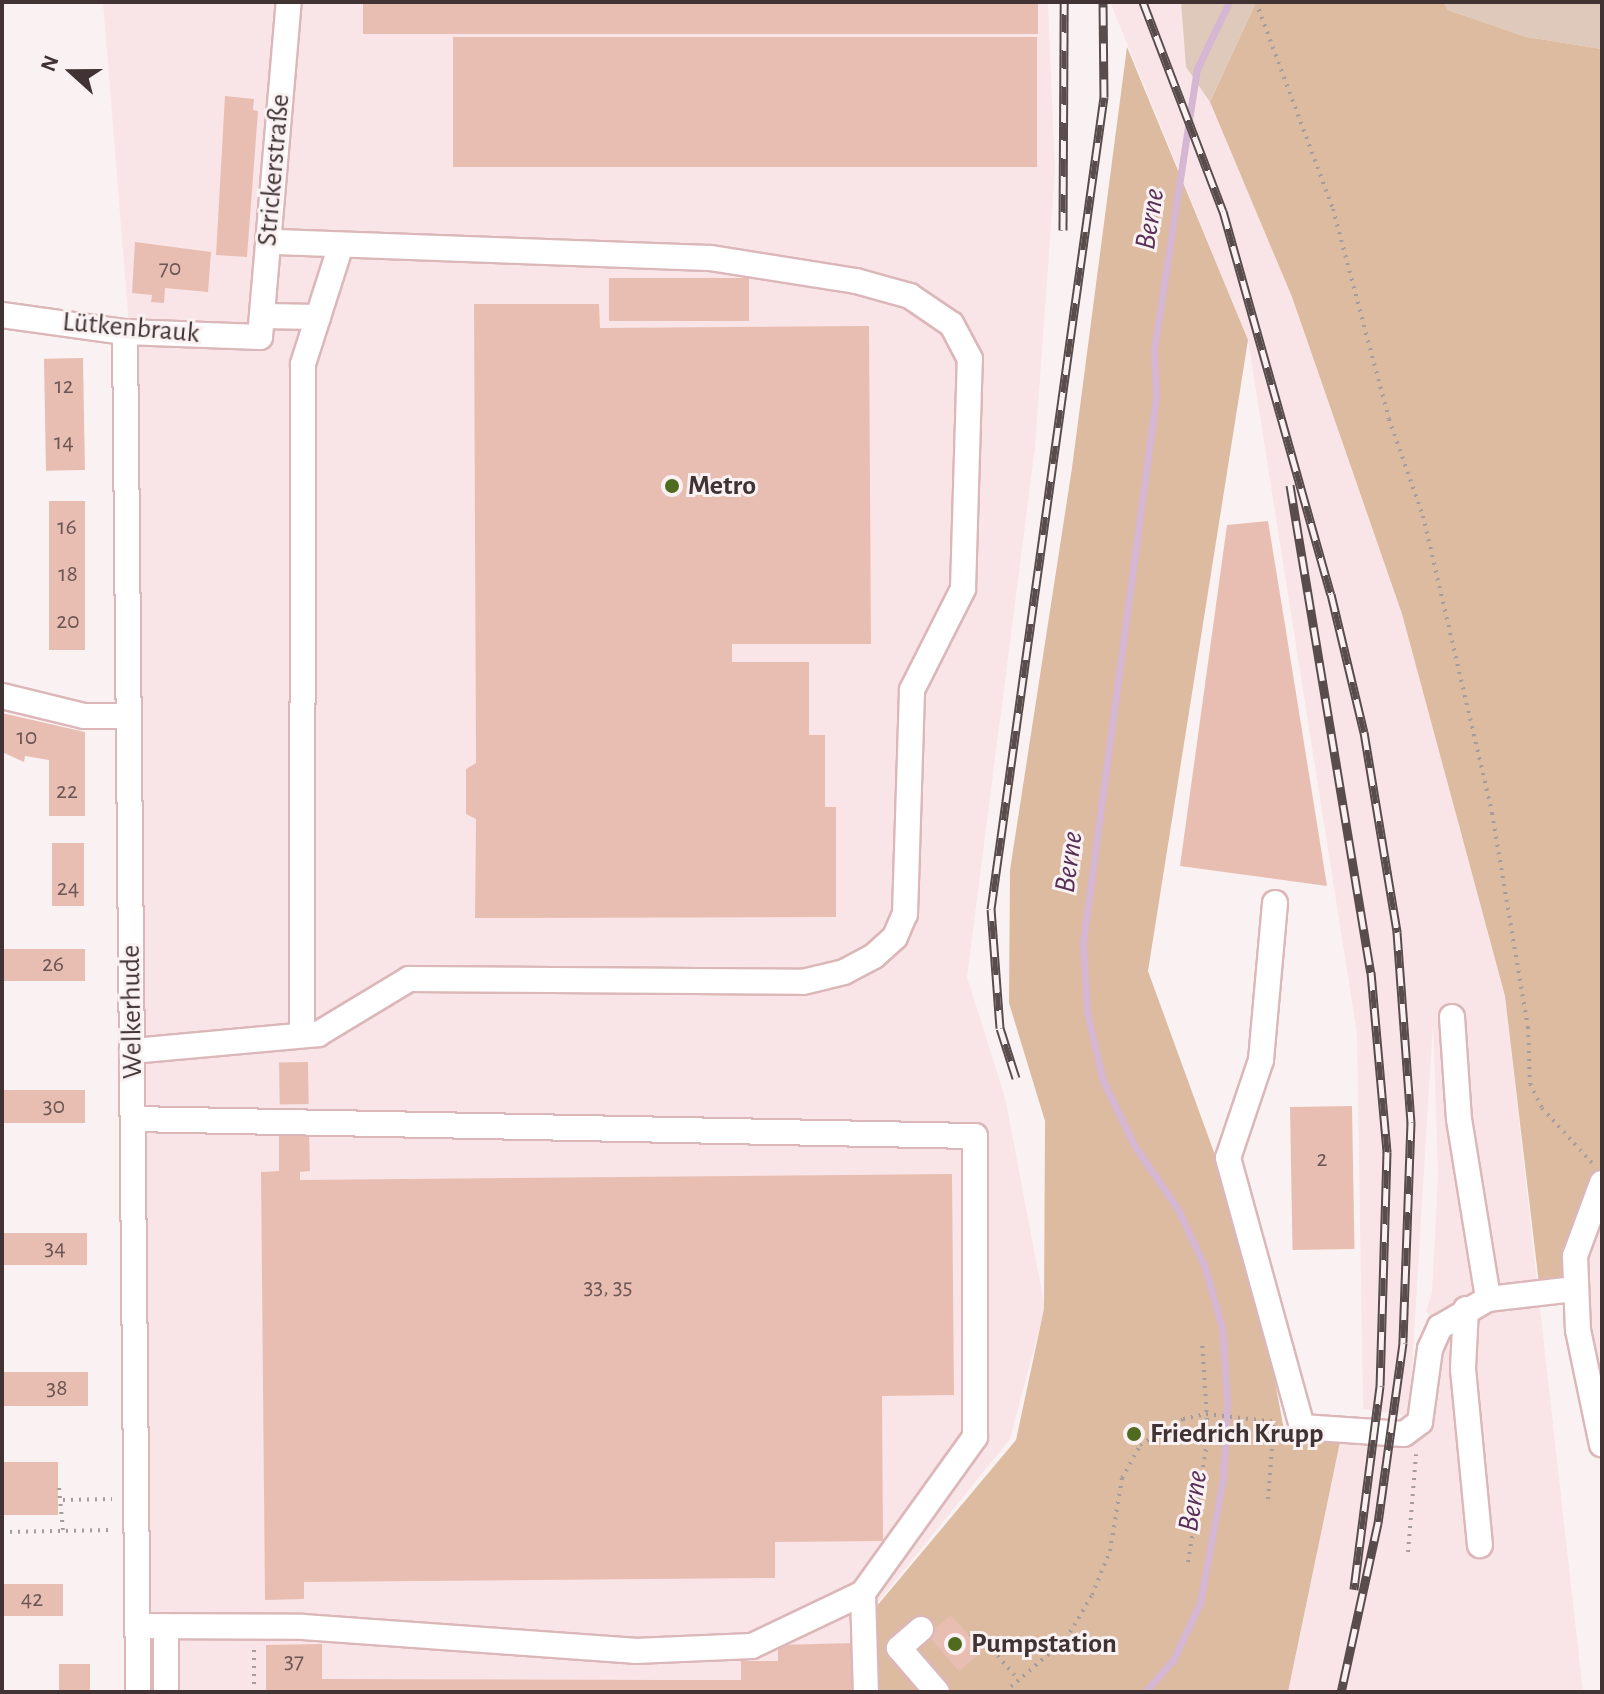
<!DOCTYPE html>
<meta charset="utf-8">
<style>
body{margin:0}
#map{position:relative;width:1604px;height:1694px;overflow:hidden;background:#faf2f2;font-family:"Alegreya Sans",sans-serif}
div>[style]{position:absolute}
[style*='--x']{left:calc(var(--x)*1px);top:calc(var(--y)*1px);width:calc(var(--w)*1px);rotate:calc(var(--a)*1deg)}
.built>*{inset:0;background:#f9e5e7}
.green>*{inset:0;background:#dec9ba}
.forest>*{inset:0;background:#dcbba1}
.stream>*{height:7px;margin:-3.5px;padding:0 3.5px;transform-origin:3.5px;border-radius:3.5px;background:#d5b6d3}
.building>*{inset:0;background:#e9beb2;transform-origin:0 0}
.path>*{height:4px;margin-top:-2px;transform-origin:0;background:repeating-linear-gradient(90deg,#a69c9c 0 2px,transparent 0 8px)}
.roads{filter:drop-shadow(2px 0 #dcb7b9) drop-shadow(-2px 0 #dcb7b9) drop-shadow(0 2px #dcb7b9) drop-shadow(0 -2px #dcb7b9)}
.minor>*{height:24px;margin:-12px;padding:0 12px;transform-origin:12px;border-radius:12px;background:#fff}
.rail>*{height:9px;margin-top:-4.5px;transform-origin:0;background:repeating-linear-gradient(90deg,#faf2f2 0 18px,#594c4c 0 36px);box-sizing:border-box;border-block:2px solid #594c4c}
.dots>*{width:22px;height:22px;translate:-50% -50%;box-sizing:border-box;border:4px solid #faf2f2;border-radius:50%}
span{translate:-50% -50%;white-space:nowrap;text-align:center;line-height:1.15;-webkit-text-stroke:6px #faf2f2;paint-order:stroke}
.number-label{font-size:24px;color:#6b5654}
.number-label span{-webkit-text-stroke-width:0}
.street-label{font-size:28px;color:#413334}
.poi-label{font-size:28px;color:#413334;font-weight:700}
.left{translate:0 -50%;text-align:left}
.water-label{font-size:30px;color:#583057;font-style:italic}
.frame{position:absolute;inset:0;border:4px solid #413334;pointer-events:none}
.north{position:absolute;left:32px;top:32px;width:80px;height:80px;-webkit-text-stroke:6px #faf2f2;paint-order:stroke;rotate:291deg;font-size:22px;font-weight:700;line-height:32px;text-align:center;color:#413334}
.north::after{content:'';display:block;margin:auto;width:28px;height:36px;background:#413334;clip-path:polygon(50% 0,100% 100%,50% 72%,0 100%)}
</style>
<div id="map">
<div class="built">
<div style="clip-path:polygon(103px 2px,1048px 2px,1055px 170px,1035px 448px,967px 977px,1005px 1097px,1045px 1308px,1010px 1439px,875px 1606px,877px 1692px,143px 1692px,130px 339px)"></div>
<div style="clip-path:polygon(1110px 2px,1181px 2px,1186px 67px,1210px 102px,1292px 297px,1402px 614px,1505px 996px,1583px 1692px,1288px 1692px,1340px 1442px,1404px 1443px,1435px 1323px,1426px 1311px,1432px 1293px,1438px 1174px,1433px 1024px,1409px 1416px,1363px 1409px,1357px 1034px,1248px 340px)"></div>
<div style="clip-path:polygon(1602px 1191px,1602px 1437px,1577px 1290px)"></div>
</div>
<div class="green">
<div style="clip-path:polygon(1181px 2px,1256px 2px,1210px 102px,1186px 67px)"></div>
<div style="clip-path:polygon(1444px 2px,1602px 2px,1602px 49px,1527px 37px,1448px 10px)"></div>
</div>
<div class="forest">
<div style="clip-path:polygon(1256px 2px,1444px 2px,1448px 10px,1527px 37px,1602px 49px,1602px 1169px,1566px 1282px,1539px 1284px,1505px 996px,1402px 614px,1292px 297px,1210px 102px)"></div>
<div style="clip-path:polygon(1127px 47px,1248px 340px,1148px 971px,1251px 1254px,1285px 1435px,1340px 1442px,1288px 1692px,876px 1692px,876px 1607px,1016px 1440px,1044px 1309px,1045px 1121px,1009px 1003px,1010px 870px,1072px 468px)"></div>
</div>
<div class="stream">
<div style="--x:1145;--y:1692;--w:43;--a:-48.8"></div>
<div style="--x:1173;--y:1660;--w:63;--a:-64.7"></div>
<div style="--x:1200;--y:1603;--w:127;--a:-79.6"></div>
<div style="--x:1223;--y:1478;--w:75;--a:-86.9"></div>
<div style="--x:1227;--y:1403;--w:75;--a:-93.8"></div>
<div style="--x:1222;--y:1328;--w:66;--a:-105.9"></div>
<div style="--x:1204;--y:1265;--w:63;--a:-115.3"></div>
<div style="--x:1177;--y:1208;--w:76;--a:-124.3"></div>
<div style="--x:1134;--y:1145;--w:71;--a:-115.8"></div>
<div style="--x:1103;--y:1081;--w:71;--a:-103.1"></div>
<div style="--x:1087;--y:1012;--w:70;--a:-93.3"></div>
<div style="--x:1083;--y:942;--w:551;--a:-82.38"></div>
<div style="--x:1156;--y:396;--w:47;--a:-92.4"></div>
<div style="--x:1154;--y:349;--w:283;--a:-81.3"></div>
<div style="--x:1197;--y:69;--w:74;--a:-64.5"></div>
</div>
<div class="building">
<div style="left:363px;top:2px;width:675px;height:32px"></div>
<div style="left:1037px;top:37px;width:130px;height:584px;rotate:90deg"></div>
<div style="clip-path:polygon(225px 96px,254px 99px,253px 110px,258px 111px,247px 257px,216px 255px)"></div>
<div style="clip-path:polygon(135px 242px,211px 252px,208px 292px,165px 288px,164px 303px,151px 302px,152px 295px,132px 293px)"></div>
<div style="left:609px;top:278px;width:140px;height:43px"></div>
<div style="clip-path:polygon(474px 304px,599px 304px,600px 328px,869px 326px,871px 644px,732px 644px,732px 662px,809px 662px,809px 735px,825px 735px,825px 807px,836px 807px,836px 917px,475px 918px,476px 819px,466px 814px,466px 769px,476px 763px)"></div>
<div style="left:83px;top:358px;width:112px;height:39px;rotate:89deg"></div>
<div style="left:49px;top:501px;width:36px;height:149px"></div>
<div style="clip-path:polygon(1268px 521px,1286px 631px,1327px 886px,1180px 866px,1227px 525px)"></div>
<div style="clip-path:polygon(2px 713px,85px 732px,85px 816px,49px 816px,49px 760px,25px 756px,24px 762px,2px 752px)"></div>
<div style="left:52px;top:843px;width:32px;height:63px"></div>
<div style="left:2px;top:949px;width:83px;height:32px"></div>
<div style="left:308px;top:1062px;width:42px;height:29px;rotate:89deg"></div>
<div style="left:2px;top:1090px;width:83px;height:33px"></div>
<div style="left:1352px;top:1106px;width:143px;height:62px;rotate:89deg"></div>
<div style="clip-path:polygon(279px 1130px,309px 1130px,310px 1171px,300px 1172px,300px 1180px,952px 1174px,954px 1395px,882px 1396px,883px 1541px,775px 1542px,775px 1578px,304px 1582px,304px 1599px,265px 1600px,261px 1172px,279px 1171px)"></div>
<div style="left:2px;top:1233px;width:85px;height:32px"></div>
<div style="left:88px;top:1372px;width:34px;height:86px;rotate:90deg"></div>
<div style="left:2px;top:1462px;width:56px;height:53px"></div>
<div style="left:2px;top:1584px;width:61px;height:32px"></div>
<div style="left:951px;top:1615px;width:48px;height:31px;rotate:49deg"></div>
<div style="clip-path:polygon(854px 1643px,854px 1692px,266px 1692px,266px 1645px,322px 1644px,322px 1679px,668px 1680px,741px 1680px,741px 1661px,778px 1661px,778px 1645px)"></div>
<div style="left:59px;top:1664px;width:31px;height:28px"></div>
</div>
<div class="path">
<div style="--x:1256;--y:2;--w:221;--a:69.6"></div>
<div style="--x:1333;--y:209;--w:217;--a:75.1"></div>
<div style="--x:1389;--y:419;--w:103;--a:70.7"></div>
<div style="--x:1423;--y:516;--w:305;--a:76.9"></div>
<div style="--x:1492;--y:813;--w:217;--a:80.5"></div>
<div style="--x:1528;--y:1027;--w:57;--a:88"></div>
<div style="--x:1530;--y:1084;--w:27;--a:63"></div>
<div style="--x:1542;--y:1108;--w:74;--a:47.7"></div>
<div style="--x:59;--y:1488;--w:42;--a:84.6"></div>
<div style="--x:1268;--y:1499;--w:78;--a:-85.6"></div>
<div style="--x:63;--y:1500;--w:49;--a:-1.2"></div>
<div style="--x:2;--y:1532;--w:110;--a:-1"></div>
<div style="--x:1408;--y:1552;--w:98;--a:-85.3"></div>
<div style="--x:1188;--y:1562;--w:128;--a:-81"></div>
<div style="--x:1208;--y:1436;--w:96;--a:-93.6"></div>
<div style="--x:970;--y:1637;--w:8;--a:-40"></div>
<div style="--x:976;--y:1632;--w:64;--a:48.1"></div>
<div style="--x:254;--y:1692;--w:42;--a:-90"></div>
<div style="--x:1005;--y:1692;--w:81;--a:-41"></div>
<div style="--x:1066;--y:1639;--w:51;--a:-59.4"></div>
<div style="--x:1092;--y:1595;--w:48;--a:-67.8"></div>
<div style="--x:1110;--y:1551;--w:74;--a:-80.7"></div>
<div style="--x:1122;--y:1478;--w:38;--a:-61"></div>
<div style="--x:1140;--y:1445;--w:50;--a:-31.2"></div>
<div style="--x:1183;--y:1419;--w:24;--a:-12"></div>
<div style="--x:1206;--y:1414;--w:71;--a:6.4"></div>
</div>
<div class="roads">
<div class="minor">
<div style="--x:2;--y:315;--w:124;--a:7.9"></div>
<div style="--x:125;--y:332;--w:135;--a:2.1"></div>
<div style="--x:260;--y:337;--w:336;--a:-85.1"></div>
<div style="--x:262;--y:316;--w:56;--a:1"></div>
<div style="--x:125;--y:332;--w:1360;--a:89.45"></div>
<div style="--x:2;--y:696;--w:84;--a:13.7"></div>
<div style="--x:84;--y:716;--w:43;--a:0"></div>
<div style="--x:1275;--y:903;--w:158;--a:95.1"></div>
<div style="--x:1261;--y:1060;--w:103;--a:108.6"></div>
<div style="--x:1228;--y:1158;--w:279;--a:74.6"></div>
<div style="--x:1302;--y:1427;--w:102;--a:3.9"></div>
<div style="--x:1404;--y:1434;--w:20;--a:-37"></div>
<div style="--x:1420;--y:1422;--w:74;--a:-82.2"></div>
<div style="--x:1430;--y:1349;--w:24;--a:-66"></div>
<div style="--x:1440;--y:1327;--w:56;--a:-30.3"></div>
<div style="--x:1488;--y:1299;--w:88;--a:-6.6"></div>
<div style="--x:1452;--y:1017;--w:102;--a:86.1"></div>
<div style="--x:1459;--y:1119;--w:182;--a:80.8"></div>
<div style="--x:302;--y:1034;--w:670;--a:-89.91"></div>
<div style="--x:303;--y:364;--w:125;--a:-72.3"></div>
<div style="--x:132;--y:1051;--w:187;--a:-5.2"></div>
<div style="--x:318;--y:1034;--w:106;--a:-31.1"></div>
<div style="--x:409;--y:979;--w:394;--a:0.4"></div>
<div style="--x:803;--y:982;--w:42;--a:-13.7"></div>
<div style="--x:844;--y:972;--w:34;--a:-28"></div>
<div style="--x:874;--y:956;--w:28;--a:-42"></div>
<div style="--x:895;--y:937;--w:25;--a:-67"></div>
<div style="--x:905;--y:914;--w:224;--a:-88.2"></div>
<div style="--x:912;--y:690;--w:113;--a:-63.2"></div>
<div style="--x:963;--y:589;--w:230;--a:-88.3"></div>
<div style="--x:970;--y:359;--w:40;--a:-118"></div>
<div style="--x:951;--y:324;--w:50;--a:-145.7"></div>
<div style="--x:910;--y:296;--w:56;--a:-164.5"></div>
<div style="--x:856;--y:281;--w:148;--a:-171"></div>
<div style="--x:710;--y:258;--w:442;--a:-177.9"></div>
<div style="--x:133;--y:1119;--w:842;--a:1.16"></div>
<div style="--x:975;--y:1136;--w:301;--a:90"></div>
<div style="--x:975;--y:1437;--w:192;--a:125.7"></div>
<div style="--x:863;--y:1593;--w:99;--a:88.3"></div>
<div style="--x:1602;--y:1183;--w:78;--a:110.3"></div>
<div style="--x:1575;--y:1256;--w:74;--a:87.7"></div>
<div style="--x:1578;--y:1330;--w:117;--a:78.2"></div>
<div style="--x:1466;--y:1309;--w:60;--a:92.9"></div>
<div style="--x:1463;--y:1369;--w:177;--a:84.5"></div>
<div style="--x:138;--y:1626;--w:165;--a:0.3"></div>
<div style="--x:303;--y:1627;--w:332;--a:4.1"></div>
<div style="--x:634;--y:1651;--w:118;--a:-2.4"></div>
<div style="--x:752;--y:1646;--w:123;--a:-25.5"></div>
<div style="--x:166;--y:1626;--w:66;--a:90"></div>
<div style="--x:921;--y:1629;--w:29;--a:139"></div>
<div style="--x:899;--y:1648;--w:58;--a:49.2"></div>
</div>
</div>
<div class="rail">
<div style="--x:1143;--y:2;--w:224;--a:69.1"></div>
<div style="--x:1223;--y:211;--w:398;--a:74.3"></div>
<div style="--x:1331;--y:594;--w:142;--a:76.6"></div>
<div style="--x:1364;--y:732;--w:203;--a:80.6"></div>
<div style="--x:1397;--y:932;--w:191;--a:85.8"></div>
<div style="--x:1411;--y:1122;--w:221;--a:92.1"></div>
<div style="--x:1403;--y:1343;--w:182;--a:97.9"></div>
<div style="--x:1378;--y:1523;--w:173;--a:102.3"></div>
<div style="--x:1063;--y:230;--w:228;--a:-89.7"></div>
<div style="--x:1290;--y:485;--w:494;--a:80.6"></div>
<div style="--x:1371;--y:972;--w:181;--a:84.9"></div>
<div style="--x:1387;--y:1152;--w:234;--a:91.7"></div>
<div style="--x:1380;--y:1386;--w:205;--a:97.3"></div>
<div style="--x:1016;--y:1078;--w:52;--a:-107.7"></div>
<div style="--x:1000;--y:1028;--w:119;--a:-94.3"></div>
<div style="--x:991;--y:909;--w:820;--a:-82.08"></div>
<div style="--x:1104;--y:97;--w:95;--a:-90.6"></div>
</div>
<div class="dots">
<div style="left:672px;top:486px;background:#4f6b1f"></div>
<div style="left:1134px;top:1434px;background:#4f6b1f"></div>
<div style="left:955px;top:1644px;background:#4f6b1f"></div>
</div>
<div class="number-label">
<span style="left:170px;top:269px">70</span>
<span style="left:64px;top:387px">12</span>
<span style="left:64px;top:443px">14</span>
<span style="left:67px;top:528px">16</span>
<span style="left:68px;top:575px">18</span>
<span style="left:68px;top:622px">20</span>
<span style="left:27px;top:738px">10</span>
<span style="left:67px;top:792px">22</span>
<span style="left:68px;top:889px">24</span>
<span style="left:53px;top:965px">26</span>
<span style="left:54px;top:1107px">30</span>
<span style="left:1322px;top:1160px">2</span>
<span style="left:55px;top:1249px">34</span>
<span style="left:608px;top:1288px">33, 35</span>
<span style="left:57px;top:1389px">38</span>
<span style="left:32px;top:1600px">42</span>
<span style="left:294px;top:1662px">37</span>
</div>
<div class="street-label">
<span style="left:274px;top:170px;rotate:-85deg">Strickerstraße</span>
<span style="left:131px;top:328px;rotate:5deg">Lütkenbrauk</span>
<span style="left:132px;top:1012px;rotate:-91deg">Welkerhude</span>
</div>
<div class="poi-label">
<span class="left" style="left:688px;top:486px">Metro</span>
<span class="left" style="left:1150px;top:1434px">Friedrich Krupp</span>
<span class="left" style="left:971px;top:1644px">Pumpstation</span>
</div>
<div class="water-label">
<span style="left:1150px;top:219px;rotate:-81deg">Berne</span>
<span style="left:1069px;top:862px;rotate:-82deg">Berne</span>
<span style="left:1193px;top:1501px;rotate:-81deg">Berne</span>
</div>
<div class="frame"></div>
<div class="north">N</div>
</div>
